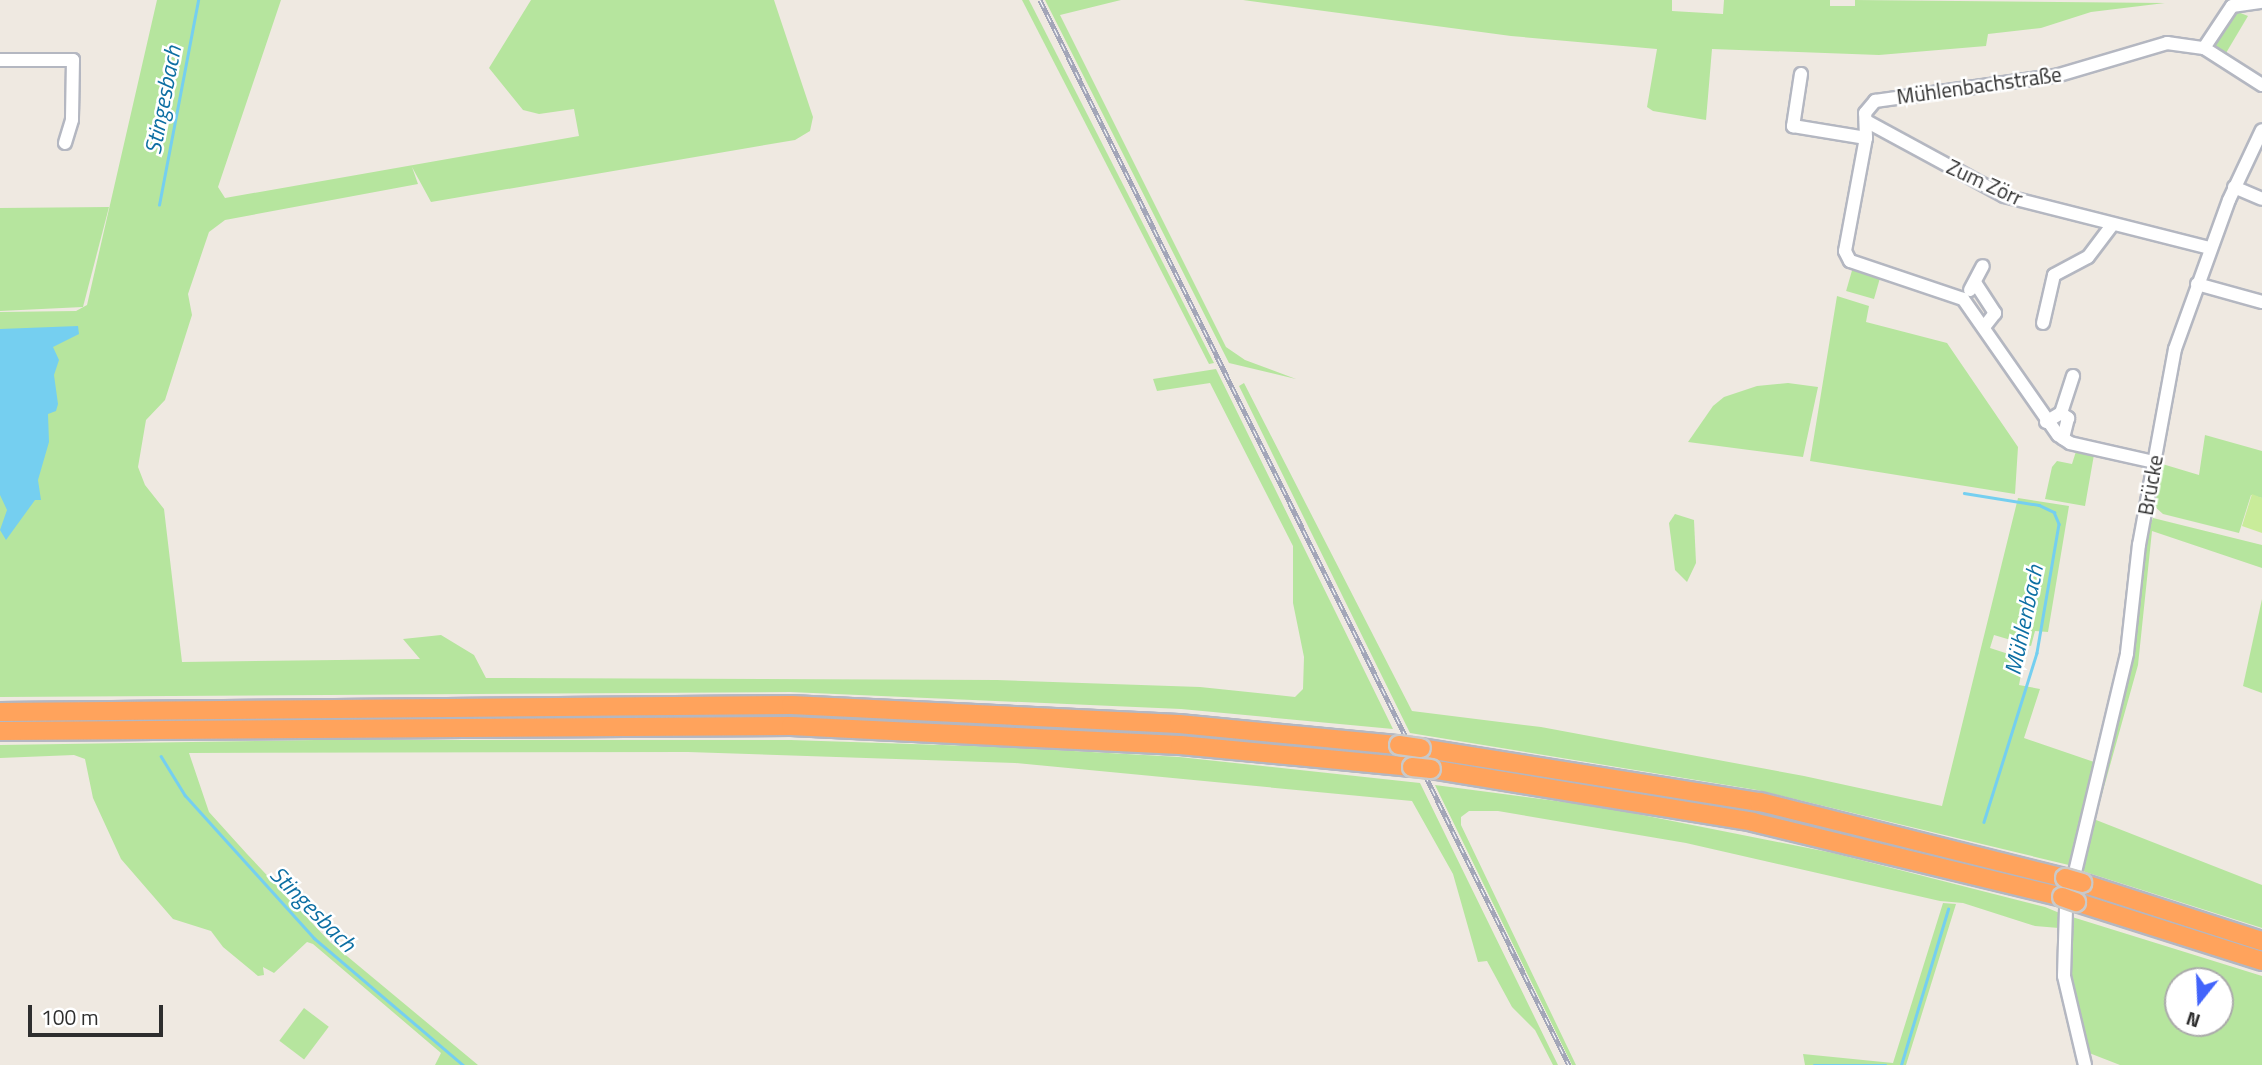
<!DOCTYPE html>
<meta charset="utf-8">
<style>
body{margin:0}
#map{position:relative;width:2262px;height:1065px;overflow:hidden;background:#efe9e1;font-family:"Titillium Web",sans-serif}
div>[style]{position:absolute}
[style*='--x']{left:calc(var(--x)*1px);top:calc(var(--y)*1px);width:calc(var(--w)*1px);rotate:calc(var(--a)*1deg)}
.green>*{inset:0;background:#b6e59e;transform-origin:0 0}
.pitch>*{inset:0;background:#c9ec9a}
.water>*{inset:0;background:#75cff0}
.stream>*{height:2.5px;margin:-1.25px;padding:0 1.25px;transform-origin:1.25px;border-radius:1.25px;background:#75cff0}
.roads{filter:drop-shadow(2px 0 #b4b7c1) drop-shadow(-2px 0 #b4b7c1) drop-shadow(0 2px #b4b7c1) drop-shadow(0 -2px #b4b7c1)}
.minor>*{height:12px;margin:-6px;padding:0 6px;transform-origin:6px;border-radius:6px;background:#fff}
.highway>*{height:18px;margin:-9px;padding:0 9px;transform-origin:9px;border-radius:9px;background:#ffa35c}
.rail>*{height:5px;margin-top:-2.5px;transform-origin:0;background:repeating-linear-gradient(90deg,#fff 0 8px,#a3a6b8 0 16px);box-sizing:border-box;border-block:2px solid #a3a6b8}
.bridges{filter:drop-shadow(2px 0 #c9c9c9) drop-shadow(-2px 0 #c9c9c9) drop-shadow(0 2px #c9c9c9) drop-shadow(0 -2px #c9c9c9)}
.highway-bridge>*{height:18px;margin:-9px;padding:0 9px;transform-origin:9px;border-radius:9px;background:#ffa35c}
span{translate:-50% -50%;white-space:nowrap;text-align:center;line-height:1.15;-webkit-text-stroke:5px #fff;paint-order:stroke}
.street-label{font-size:21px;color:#2e2e2e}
.water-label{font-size:23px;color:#0d6fa3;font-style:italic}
.north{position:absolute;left:2164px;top:967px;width:70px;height:70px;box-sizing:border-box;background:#fff;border:2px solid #ababab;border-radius:50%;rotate:198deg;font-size:19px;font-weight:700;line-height:28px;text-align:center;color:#2e2e2e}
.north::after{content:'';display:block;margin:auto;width:24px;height:32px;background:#4264fb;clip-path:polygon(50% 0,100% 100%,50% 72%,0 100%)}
.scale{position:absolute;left:28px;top:1005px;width:135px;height:32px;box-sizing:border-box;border:4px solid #2e2e2e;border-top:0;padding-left:9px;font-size:21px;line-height:24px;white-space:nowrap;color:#2e2e2e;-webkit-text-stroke:5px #fff;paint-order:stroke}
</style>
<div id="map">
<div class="green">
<div style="clip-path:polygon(157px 0,281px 0,218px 187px,225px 198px,579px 136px,574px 109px,539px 114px,523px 110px,489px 68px,531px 0,774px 0,813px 117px,810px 131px,795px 140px,431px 202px,412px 167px,418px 184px,225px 220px,209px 232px,188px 294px,192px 315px,165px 400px,146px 420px,138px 467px,145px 485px,164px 509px,182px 662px,420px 659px,403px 639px,441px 635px,474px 655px,486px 678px,997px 680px,1200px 687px,1295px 697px,1303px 689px,1304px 657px,1293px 603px,1293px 546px,1210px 383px,1157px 391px,1153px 379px,1216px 369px,1393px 729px,1181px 709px,790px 692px,0 697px,0 312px,76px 311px,87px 305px)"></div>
<div style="clip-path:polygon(1022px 0,1029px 0,1214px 363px,1209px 364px)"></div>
<div style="clip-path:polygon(1045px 0,1121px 0,1060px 15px,1226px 347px,1245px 360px,1296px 379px,1229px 363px)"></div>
<div style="clip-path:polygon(1243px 0,1672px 0,1672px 11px,1723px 14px,1724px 0,1830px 0,1830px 6px,1855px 6px,1855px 0,2165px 3px,2091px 12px,2041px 28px,1988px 34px,1986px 46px,1879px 55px,1712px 49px,1706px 120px,1653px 111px,1647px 107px,1657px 49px,1511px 36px)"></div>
<div style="clip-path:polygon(2233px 10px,2248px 16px,2226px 53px,2211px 44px)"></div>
<div style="clip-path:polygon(109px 207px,83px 307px,0 311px,0 208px)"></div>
<div style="left:1853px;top:267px;width:29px;height:25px;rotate:16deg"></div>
<div style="clip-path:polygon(1837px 296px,1869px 306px,1866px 322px,1947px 343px,2018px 447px,2015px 494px,1810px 461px)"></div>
<div style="clip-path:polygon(1244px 383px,1412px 711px,1541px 727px,1804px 776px,1942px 806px,2018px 498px,2069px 506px,2048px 632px,2035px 631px,2031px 646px,1994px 635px,1990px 648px,2024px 659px,2019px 685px,2040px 689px,2024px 738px,2097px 763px,2073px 866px,1757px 790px,1410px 733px,1239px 386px)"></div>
<div style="clip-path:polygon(1788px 383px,1818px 387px,1803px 457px,1688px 442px,1713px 406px,1724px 397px,1757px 386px)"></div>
<div style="clip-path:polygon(2205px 435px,2262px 451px,2262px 498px,2251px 495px,2239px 533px,2163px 514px,2153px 505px,2159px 463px,2199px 475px)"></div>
<div style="clip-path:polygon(2078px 445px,2095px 449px,2085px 506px,2045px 499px,2052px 467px,2057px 461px,2072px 464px)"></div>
<div style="clip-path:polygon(1675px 514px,1694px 520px,1696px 563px,1687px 582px,1675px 570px,1669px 523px)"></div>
<div style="clip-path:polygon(2153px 518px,2262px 545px,2262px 568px,2152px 531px,2138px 665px,2099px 805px,2097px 796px,2142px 547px)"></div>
<div style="clip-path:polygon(2262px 599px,2262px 693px,2243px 686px)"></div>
<div style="clip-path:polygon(315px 740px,791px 740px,1002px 747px,1179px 757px,1420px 783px,1558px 1065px,1553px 1065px,1535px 1030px,1512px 1007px,1487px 961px,1478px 962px,1453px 874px,1412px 801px,1015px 763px,688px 752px,189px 753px,209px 812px,247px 854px,330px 942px,478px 1065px,435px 1065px,441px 1053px,313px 944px,307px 942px,274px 973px,263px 967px,264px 975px,258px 976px,223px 947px,211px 931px,173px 919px,121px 859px,93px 798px,85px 759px,74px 755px,0 758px,0 745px)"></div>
<div style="clip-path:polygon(1435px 785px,1602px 807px,1833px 853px,2045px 907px,2062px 914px,2059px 928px,2035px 926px,1963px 903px,1940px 901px,1686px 843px,1498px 811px,1469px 811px,1461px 817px,1461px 825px,1576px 1065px,1572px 1065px)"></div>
<div style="clip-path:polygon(2091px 818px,2262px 885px,2262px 928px,2079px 870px)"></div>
<div style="clip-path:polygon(1943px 903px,1956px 904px,1906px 1065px,1805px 1065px,1803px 1054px,1893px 1063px)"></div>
<div style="clip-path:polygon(evenodd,2069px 916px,2262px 976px,2262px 1065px,2120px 1065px,2084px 1051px,2068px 978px,2069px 916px,2178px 981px,2220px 981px,2220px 1023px,2178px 1023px,2178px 981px)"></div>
<div style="left:304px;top:1008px;width:31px;height:41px;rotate:37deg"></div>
</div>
<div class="pitch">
<div style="clip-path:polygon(2252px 494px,2262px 498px,2262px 533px,2242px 526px)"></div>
</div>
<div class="water">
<div style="clip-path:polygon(78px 326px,79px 334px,53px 347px,59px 360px,54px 375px,58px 404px,56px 411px,48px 414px,49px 442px,38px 480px,41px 500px,35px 500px,6px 540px,0 530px,7px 510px,0 495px,0 329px)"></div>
</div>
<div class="stream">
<div style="--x:159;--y:205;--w:209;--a:-79.2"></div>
<div style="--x:1964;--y:493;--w:76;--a:9.1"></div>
<div style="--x:2039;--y:505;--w:17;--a:25"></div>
<div style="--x:2054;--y:512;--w:13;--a:67"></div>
<div style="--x:2059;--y:524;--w:131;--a:99.7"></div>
<div style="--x:2037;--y:653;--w:177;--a:107.4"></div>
<div style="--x:161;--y:756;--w:46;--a:58.4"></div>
<div style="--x:185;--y:795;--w:193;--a:47.9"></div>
<div style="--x:314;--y:938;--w:196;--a:40.4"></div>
<div style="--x:1814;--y:1065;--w:72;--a:0"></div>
<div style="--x:1901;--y:1065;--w:163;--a:-73.2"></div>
</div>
<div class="roads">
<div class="minor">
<div style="--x:2204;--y:48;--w:50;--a:-56.3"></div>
<div style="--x:2232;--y:6;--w:30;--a:-8"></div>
<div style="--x:0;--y:60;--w:73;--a:0"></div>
<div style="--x:73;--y:60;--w:60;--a:91"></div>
<div style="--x:72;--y:120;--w:24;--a:107"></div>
<div style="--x:1801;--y:74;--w:53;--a:98.7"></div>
<div style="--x:1793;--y:126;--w:74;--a:9.3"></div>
<div style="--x:1866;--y:121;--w:157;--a:28.5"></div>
<div style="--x:2004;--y:196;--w:212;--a:14.2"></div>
<div style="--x:2234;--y:187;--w:30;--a:23"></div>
<div style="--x:1976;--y:284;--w:35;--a:57"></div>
<div style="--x:1995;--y:313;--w:18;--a:128"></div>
<div style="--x:2197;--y:284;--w:67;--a:15.5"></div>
<div style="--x:1970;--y:290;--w:27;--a:-62"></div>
<div style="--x:2043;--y:323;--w:49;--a:-77.1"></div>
<div style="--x:2054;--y:275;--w:38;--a:-28"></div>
<div style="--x:2088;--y:257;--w:39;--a:-53"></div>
<div style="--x:2061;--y:413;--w:9;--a:36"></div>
<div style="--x:2068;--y:418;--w:21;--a:104"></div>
<div style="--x:2046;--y:422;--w:17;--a:-31"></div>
<div style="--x:2061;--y:413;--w:39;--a:-72"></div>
<div style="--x:2154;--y:462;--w:86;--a:-167.3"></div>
<div style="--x:2070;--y:443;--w:14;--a:-146"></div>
<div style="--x:2058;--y:435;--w:166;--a:-124.9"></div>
<div style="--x:1963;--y:299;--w:119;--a:-161.4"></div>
<div style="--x:1850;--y:261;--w:11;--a:-117"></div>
<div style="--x:1845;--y:251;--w:115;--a:-79.5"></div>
<div style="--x:1866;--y:138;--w:25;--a:-92"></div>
<div style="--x:1865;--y:113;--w:16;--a:-50"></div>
<div style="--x:1875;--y:101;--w:186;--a:-8"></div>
<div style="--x:2059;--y:75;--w:113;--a:-16.5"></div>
<div style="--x:2167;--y:43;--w:37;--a:8"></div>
<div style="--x:2204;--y:48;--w:69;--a:32.5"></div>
<div style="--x:2085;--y:1065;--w:91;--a:-103.3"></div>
<div style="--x:2064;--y:976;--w:66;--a:-88.3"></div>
<div style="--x:2066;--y:910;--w:264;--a:-76.6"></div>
<div style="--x:2127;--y:653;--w:109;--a:-83.7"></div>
<div style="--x:2139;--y:545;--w:199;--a:-79.6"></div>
<div style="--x:2175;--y:349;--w:158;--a:-70.1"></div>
<div style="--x:2229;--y:200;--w:77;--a:-64.8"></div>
</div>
<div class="highway">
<div style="--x:0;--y:712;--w:791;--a:-0.51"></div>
<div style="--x:791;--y:705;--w:388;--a:2.8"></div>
<div style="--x:1179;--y:724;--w:221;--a:5.5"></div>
<div style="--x:0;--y:731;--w:791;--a:-0.36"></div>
<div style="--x:791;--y:726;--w:389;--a:2.8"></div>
<div style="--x:1180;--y:745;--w:233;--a:5.4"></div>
<div style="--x:1421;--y:748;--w:343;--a:9.1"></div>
<div style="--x:1760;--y:802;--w:314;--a:14"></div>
<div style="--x:1431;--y:769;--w:326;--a:9.3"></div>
<div style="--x:1753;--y:822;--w:318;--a:13.6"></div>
<div style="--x:2082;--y:883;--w:189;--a:17.9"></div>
<div style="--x:2076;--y:902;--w:195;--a:17.6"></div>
</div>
</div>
<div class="rail">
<div style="--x:1040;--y:0;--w:1189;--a:63.59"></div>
</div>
<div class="bridges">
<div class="highway-bridge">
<div style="--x:1399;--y:745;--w:22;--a:8"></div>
<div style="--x:1412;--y:767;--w:19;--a:6"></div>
<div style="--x:2065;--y:878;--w:18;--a:16"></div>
<div style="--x:2062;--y:897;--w:15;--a:20"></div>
</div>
</div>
<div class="street-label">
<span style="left:1979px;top:85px;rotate:-8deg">Mühlenbachstraße</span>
<span style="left:1985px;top:182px;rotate:25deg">Zum Zörr</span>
<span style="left:2150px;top:485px;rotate:-80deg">Brücke</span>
</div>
<div class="water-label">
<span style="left:163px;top:100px;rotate:-79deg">Stingesbach</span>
<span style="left:2024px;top:620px;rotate:-78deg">Mühlenbach</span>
<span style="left:313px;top:909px;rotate:45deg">Stingesbach</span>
</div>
<div class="north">N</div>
<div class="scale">100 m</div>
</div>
